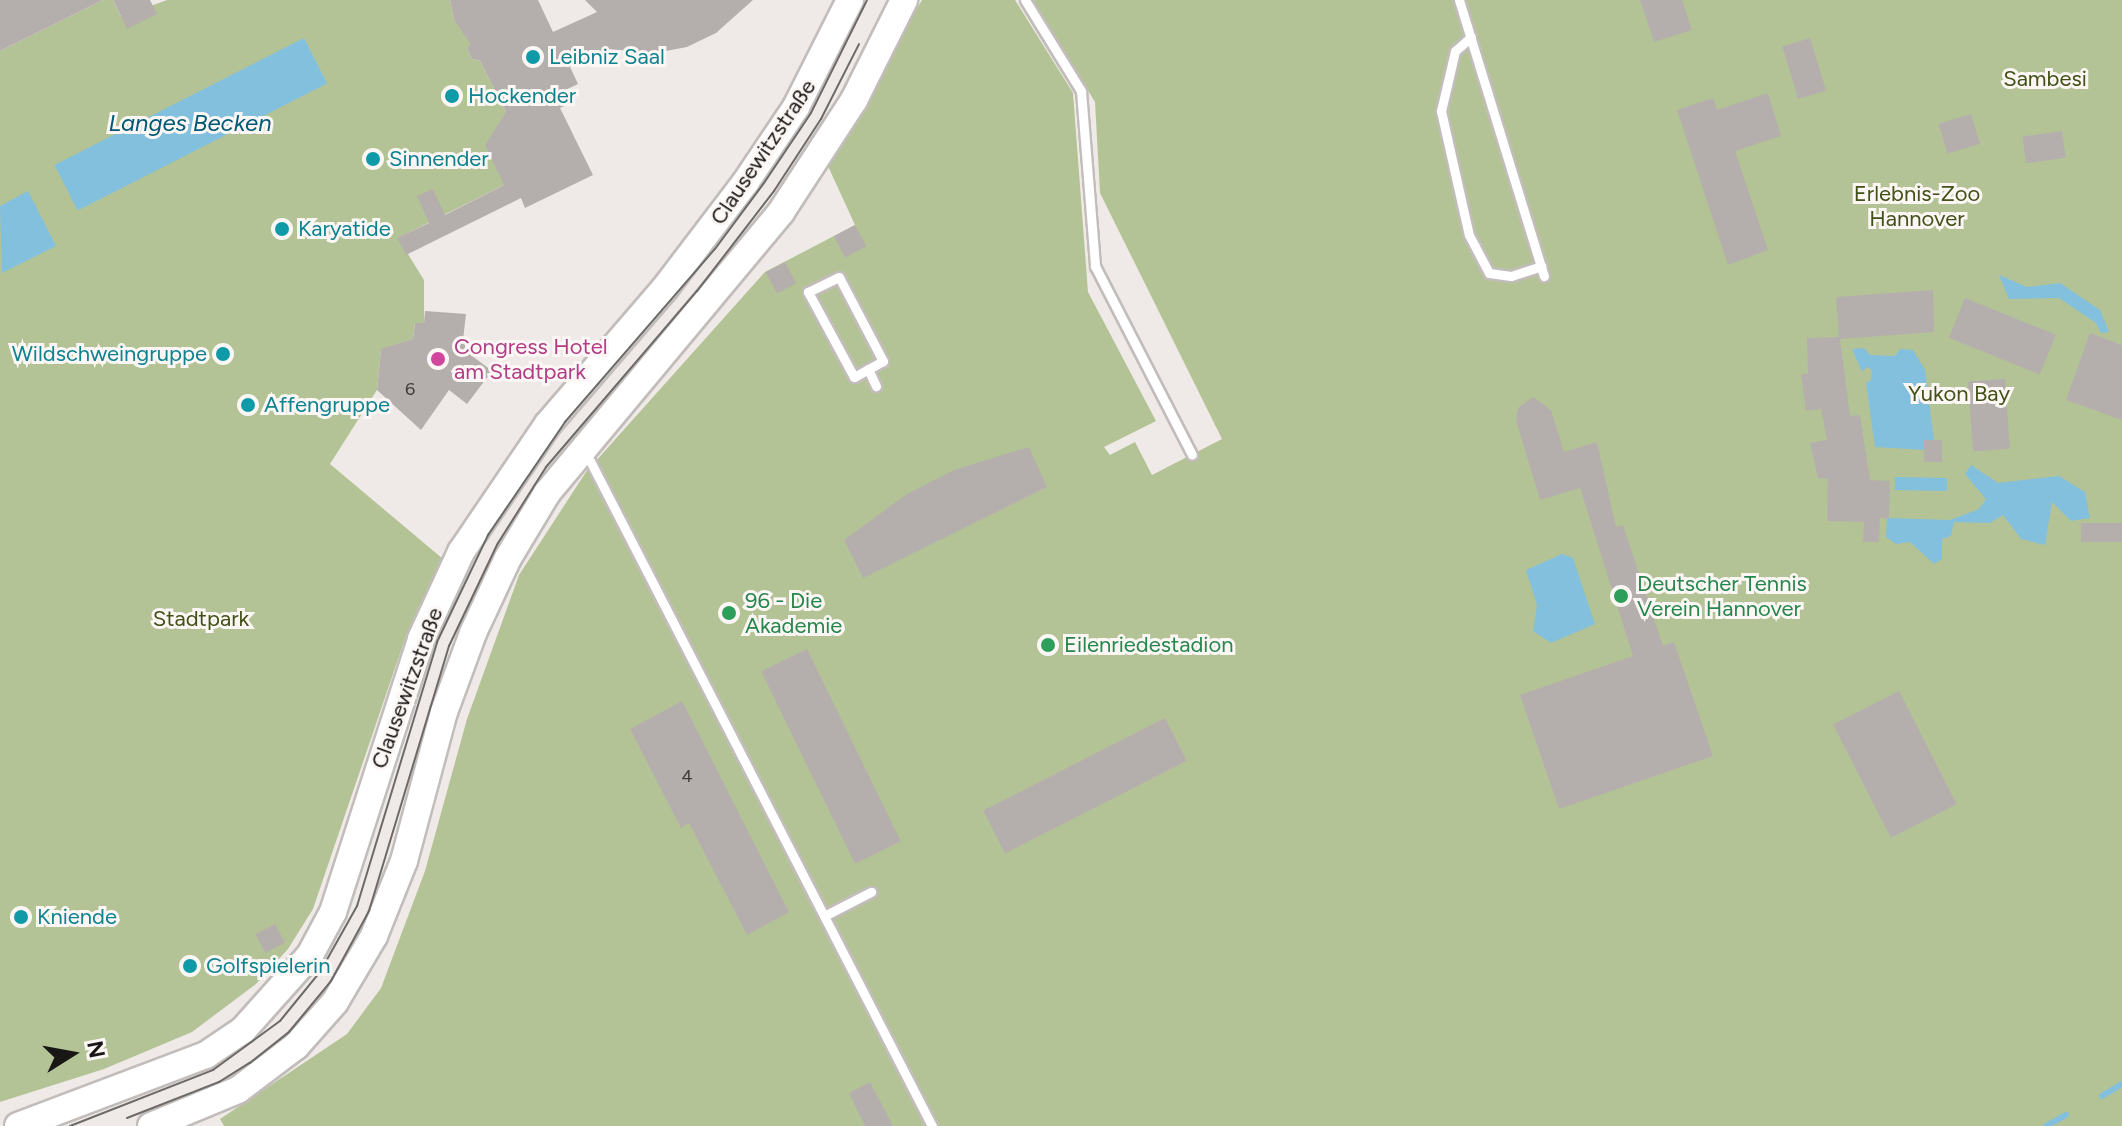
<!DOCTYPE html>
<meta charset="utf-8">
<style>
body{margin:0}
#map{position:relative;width:2122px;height:1126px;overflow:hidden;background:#efeae8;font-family:Figtree,sans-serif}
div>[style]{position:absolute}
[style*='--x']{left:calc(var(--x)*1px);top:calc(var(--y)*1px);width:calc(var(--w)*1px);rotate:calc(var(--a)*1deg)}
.green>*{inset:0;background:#b4c395}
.water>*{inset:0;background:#82c0dd;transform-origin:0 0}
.stream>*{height:6px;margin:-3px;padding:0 3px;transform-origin:3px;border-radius:3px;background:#82c0dd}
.building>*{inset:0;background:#b4afad;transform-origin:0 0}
.roads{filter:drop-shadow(2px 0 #c2bdbb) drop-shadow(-2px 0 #c2bdbb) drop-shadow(0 2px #c2bdbb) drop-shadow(0 -2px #c2bdbb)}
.lane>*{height:9px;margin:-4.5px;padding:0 4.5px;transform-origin:4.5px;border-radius:4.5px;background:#fff}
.secondary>*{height:26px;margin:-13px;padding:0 13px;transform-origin:13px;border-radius:13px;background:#fff}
.tram>*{height:2px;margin:-1px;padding:0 1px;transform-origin:1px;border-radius:1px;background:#6c6a68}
.dots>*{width:22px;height:22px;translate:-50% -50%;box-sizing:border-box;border:4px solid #fcf7f5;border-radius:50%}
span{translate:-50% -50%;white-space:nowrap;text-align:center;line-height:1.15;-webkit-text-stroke:6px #fcf7f5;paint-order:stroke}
.number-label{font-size:18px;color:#3f3d3c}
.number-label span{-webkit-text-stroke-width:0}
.culture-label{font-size:22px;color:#0d838f}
.left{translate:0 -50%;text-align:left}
.right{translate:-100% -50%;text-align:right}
.park-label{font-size:22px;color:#415117}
.street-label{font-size:22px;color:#181716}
.hotel-label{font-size:22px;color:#b23c85}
.leisure-label{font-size:22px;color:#27864d}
.water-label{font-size:24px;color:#015875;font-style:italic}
.north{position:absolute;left:32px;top:1014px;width:80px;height:80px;-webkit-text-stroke:6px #fcf7f5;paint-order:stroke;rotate:79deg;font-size:22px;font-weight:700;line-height:32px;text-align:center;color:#181716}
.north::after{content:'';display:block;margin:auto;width:28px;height:36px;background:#181716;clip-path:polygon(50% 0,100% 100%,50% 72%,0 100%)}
</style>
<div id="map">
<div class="green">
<div style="clip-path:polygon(103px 0,113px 0,121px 17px,167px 0,450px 0,454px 20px,471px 42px,467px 49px,472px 59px,480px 61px,508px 116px,512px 181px,398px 238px,424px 280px,424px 323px,415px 323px,413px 339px,381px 350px,377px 390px,330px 464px,443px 559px,407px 633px,313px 909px,288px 949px,256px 984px,192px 1032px,104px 1069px,0 1102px,0 51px)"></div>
<div style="clip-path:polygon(922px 0,1015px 0,1073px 93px,1088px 292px,1156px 421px,1104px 447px,1110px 455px,1135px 442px,1152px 475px,1222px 439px,1100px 193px,1095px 102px,1032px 0,2122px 0,2122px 1126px,224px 1126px,220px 1119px,347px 1034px,381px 988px,425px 871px,467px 719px,519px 575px,586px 472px,765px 272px,855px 225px,827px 164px)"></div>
</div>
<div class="water">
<div style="left:304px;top:38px;width:51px;height:280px;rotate:63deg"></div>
<div style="clip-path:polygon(28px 191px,56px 246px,2px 273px,0 206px)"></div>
<div style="clip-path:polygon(1999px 275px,2027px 287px,2060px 283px,2100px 310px,2109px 332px,2101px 333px,2096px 323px,2059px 298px,2009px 299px)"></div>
<div style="clip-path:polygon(1864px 348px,1870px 355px,1895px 356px,1900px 349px,1913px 350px,1925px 370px,1934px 440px,1925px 440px,1925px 450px,1875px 447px,1866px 383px,1871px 380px,1872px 370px,1867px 367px,1862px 372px,1852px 349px)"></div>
<div style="clip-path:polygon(1971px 465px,1998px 483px,2059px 476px,2085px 492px,2090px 518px,2071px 521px,2052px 502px,2045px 545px,2021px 539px,2003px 515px,1990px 523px,1954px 522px,1951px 536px,1942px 539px,1942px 559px,1934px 564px,1910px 542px,1896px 544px,1886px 537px,1887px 518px,1950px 520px,1979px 509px,1986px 499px,1965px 474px)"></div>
<div style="left:1895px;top:477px;width:52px;height:13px;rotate:1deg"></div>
<div style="clip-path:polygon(1562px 554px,1573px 558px,1595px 624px,1551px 643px,1533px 631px,1537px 605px,1526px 570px)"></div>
</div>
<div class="stream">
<div style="--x:2102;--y:1096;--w:23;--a:-31"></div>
<div style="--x:2046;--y:1126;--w:23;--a:-29"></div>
</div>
<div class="building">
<div style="clip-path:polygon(0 0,103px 0,0 51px)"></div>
<div style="clip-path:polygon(113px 0,150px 0,157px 14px,127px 29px)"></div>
<div style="clip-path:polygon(450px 0,538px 0,553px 32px,597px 12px,585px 0,753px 0,716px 33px,687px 47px,655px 53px,608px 49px,570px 67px,578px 84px,563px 91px,569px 104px,560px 108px,593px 175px,525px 208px,521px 198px,406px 255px,397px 238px,429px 223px,417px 196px,433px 189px,445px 215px,504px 185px,485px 145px,506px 112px,480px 61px,472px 59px,467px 49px,470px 43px,454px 20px)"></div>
<div style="clip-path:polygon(1640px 0,1682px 0,1692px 30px,1654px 42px)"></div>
<div style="left:1810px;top:38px;width:55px;height:29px;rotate:73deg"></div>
<div style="clip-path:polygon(1768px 93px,1781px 136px,1735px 151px,1768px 250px,1728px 265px,1677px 110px,1713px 98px,1717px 110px)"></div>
<div style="left:1971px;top:114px;width:31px;height:34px;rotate:73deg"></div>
<div style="left:2062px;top:131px;width:27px;height:40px;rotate:82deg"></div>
<div style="left:855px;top:225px;width:24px;height:24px;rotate:62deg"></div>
<div style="left:785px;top:262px;width:24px;height:22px;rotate:62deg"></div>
<div style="clip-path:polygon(1933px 290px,1934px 332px,1840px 339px,1850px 416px,1860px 415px,1870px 480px,1890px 481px,1889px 519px,1880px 518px,1879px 542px,1863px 542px,1864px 522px,1827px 521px,1828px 479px,1818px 478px,1810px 443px,1827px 440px,1821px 409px,1806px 411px,1801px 374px,1808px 374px,1807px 338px,1839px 337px,1836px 297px)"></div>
<div style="left:1965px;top:298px;width:98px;height:43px;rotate:22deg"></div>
<div style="clip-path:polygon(425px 311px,466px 314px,463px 340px,471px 355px,492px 371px,467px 404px,449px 390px,421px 430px,377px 390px,381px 349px,413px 339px,415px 323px,424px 323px)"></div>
<div style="clip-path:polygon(2090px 333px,2122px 345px,2122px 420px,2066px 400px)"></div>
<div style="left:2005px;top:379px;width:70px;height:37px;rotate:86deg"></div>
<div style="clip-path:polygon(1533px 397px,1551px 410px,1564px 452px,1597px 442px,1616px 527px,1623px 525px,1663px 646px,1674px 642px,1713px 756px,1559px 809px,1520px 695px,1633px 656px,1580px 488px,1540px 500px,1516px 420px,1518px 408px)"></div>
<div style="left:1924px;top:440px;width:18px;height:22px"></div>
<div style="clip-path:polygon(1029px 447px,1047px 487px,863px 578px,844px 540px,907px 494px,954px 470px)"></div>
<div style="left:2122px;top:523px;width:19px;height:41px;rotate:90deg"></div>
<div style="left:807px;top:649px;width:214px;height:51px;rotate:64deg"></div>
<div style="left:1899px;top:691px;width:127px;height:74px;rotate:63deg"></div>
<div style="clip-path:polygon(682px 701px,789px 912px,747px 935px,689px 823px,681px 828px,630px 729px)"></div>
<div style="left:1165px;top:718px;width:48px;height:204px;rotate:63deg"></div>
<div style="left:275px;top:924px;width:21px;height:22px;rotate:62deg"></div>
<div style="clip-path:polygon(870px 1082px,893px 1126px,865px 1126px,849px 1093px)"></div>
</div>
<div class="roads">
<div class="lane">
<div style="--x:1025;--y:0;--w:107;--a:58.4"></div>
<div style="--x:1081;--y:91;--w:176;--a:85.4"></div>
<div style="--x:1095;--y:266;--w:212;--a:62.8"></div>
<div style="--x:1459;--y:0;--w:289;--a:72.9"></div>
<div style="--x:1471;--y:37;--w:21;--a:139"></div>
<div style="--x:1455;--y:51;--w:62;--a:103.1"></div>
<div style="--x:1441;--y:111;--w:127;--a:77.3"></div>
<div style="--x:1469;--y:235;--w:43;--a:62.2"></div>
<div style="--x:1489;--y:273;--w:22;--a:8"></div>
<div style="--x:1511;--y:276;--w:32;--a:-18"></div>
<div style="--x:839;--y:277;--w:95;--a:62.4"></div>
<div style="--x:883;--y:361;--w:33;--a:151"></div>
<div style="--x:854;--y:377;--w:97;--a:-118.4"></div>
<div style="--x:808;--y:292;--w:34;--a:-26"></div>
<div style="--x:868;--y:369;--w:19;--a:65"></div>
<div style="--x:586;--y:453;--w:757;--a:62.79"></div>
<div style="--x:824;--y:916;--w:53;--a:-27.1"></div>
</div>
<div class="secondary">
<div style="--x:18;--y:1126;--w:201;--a:-20.7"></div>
<div style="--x:206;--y:1055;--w:45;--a:-34"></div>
<div style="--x:243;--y:1030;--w:101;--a:-48.2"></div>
<div style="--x:310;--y:955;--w:49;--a:-61.9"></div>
<div style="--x:333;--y:912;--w:287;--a:-72.1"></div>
<div style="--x:421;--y:639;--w:96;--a:-65.3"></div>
<div style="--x:461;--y:552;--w:155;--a:-55.8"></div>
<div style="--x:548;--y:424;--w:179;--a:-49.3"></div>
<div style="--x:665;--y:288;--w:132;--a:-52.7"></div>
<div style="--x:745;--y:183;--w:92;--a:-56.1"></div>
<div style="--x:796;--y:107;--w:120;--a:-63.2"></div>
<div style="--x:151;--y:1126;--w:94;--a:-22.5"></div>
<div style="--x:238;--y:1090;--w:73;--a:-37.2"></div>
<div style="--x:296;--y:1046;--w:59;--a:-48.4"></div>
<div style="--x:335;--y:1002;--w:77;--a:-59.4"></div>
<div style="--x:374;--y:936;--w:81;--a:-68.2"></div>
<div style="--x:404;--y:861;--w:154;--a:-75"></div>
<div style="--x:444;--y:712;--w:84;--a:-69.8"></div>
<div style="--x:473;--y:633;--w:83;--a:-65"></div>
<div style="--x:508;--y:558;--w:76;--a:-59"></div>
<div style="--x:547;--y:493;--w:366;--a:-50.2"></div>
<div style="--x:781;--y:212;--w:134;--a:-56.9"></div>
<div style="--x:854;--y:100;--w:112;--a:-63.4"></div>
</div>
</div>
<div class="tram">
<div style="--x:127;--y:1118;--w:99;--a:-21.4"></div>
<div style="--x:219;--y:1082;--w:36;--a:-32"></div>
<div style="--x:250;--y:1063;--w:50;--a:-38.5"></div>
<div style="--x:289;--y:1032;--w:66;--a:-50.5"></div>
<div style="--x:331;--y:981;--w:80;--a:-61.5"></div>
<div style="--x:369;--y:911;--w:277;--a:-73.2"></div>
<div style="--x:449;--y:646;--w:114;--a:-64.6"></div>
<div style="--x:498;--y:543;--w:90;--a:-57.7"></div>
<div style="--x:546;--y:467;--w:232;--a:-49.4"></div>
<div style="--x:697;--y:291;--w:126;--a:-52.4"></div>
<div style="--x:774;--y:191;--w:86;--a:-56.9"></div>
<div style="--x:821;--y:119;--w:84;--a:-63.1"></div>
<div style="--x:70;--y:1126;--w:154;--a:-21.4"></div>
<div style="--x:213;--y:1070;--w:83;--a:-36.2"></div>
<div style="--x:280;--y:1021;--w:63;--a:-50.8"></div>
<div style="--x:320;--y:972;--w:76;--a:-60.7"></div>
<div style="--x:357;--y:906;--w:276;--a:-73.1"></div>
<div style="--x:437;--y:642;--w:119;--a:-64.5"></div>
<div style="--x:488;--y:535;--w:137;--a:-55.7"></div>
<div style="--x:565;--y:422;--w:229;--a:-49.1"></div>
<div style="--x:715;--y:249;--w:82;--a:-53.4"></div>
<div style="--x:764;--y:183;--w:84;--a:-56.1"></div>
<div style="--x:811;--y:113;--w:126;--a:-63.6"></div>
</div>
<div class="dots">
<div style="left:533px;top:57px;background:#0f9aa8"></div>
<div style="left:452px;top:96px;background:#0f9aa8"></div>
<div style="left:373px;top:159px;background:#0f9aa8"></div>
<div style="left:282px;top:229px;background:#0f9aa8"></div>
<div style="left:223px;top:354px;background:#0f9aa8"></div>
<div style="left:438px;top:359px;background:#d1479c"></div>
<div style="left:248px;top:405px;background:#0f9aa8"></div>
<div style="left:1621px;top:596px;background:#2e9e5b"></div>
<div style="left:729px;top:613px;background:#2e9e5b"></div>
<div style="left:1048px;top:645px;background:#2e9e5b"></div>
<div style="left:21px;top:917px;background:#0f9aa8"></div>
<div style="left:190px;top:966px;background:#0f9aa8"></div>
</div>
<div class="number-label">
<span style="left:410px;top:389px">6</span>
<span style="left:687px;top:776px">4</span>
</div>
<div class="culture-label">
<span class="left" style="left:549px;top:57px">Leibniz Saal</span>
<span class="left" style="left:468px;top:96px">Hockender</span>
<span class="left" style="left:389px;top:159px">Sinnender</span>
<span class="left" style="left:298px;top:229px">Karyatide</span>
<span class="right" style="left:207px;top:354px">Wildschweingruppe</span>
<span class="left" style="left:264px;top:405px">Affengruppe</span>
<span class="left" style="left:37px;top:917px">Kniende</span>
<span class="left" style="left:206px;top:966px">Golfspielerin</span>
</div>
<div class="park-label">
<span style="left:2045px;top:79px">Sambesi</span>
<span style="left:1917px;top:206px">Erlebnis-Zoo<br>Hannover</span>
<span style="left:1959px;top:394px">Yukon Bay</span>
<span style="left:201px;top:619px">Stadtpark</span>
</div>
<div class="street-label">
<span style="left:763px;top:152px;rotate:-56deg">Clausewitzstraße</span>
<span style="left:407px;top:688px;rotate:-70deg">Clausewitzstraße</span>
</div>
<div class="hotel-label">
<span class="left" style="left:454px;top:359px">Congress Hotel<br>am Stadtpark</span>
</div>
<div class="leisure-label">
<span class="left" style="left:1637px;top:596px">Deutscher Tennis<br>Verein Hannover</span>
<span class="left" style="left:745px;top:613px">96 - Die<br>Akademie</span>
<span class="left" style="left:1064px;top:645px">Eilenriedestadion</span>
</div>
<div class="water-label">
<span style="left:190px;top:123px">Langes Becken</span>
</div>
<div class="north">N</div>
</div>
